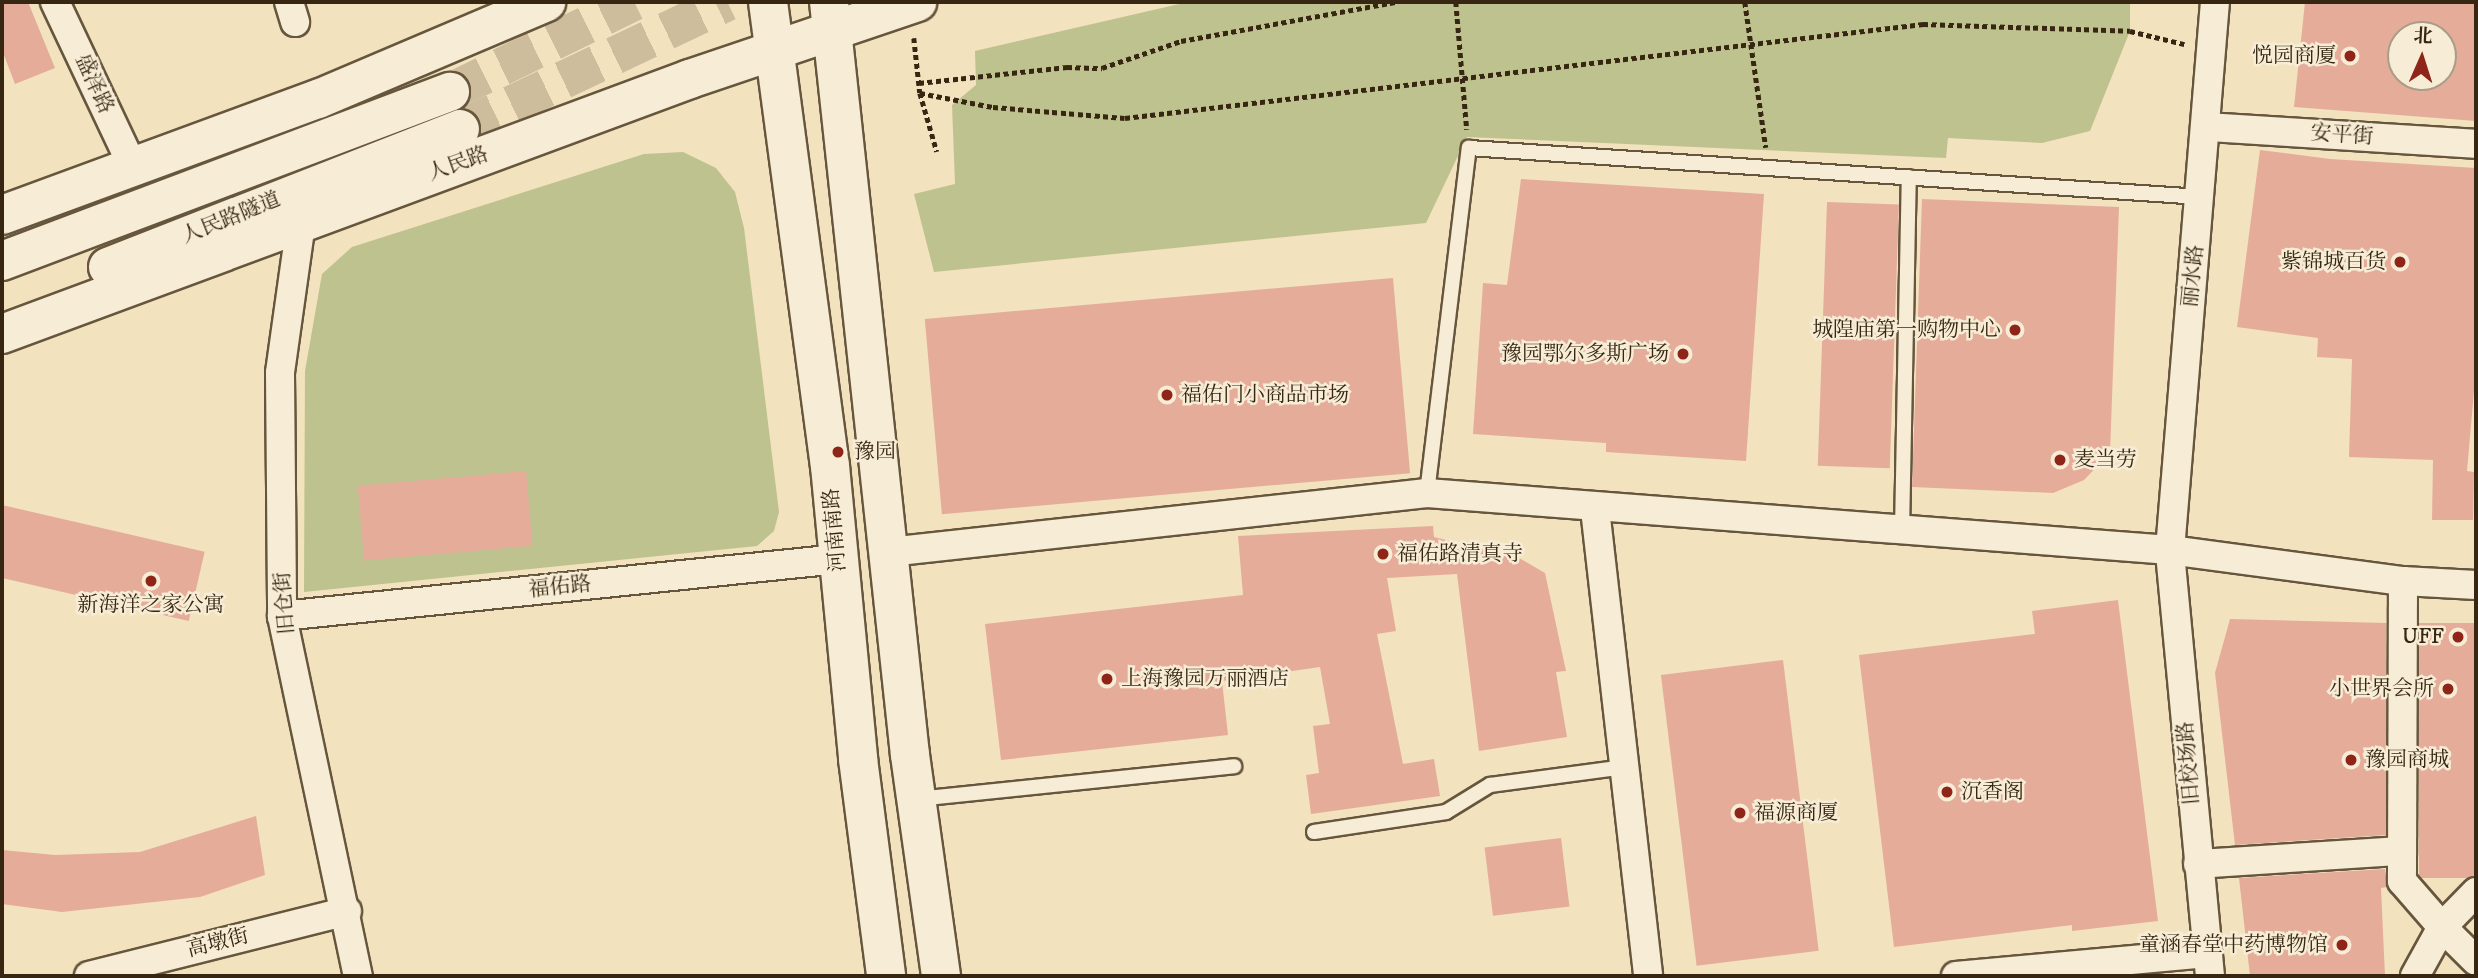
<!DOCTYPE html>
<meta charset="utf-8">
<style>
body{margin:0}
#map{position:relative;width:2478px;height:978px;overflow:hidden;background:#f2e2be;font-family:"IM FELL DW Pica","Noto Serif SC",serif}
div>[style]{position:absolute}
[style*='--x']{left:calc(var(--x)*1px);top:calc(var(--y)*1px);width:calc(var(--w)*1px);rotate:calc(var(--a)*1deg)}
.green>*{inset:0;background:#bec28f}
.building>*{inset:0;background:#e5ac9a;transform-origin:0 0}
.secondary-tunnel>*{height:38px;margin-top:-19px;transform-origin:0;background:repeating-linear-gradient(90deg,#cdbd9c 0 38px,transparent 0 57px)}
.path>*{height:4.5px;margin-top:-2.25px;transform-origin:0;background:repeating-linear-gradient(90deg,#372712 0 5px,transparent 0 8.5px)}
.roads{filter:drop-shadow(2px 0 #66563d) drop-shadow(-2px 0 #66563d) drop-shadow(0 2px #66563d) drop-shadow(0 -2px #66563d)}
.lane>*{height:14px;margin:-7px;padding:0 7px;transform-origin:7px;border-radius:7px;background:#f7ecd5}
.street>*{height:28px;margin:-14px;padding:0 14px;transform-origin:14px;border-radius:14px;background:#f7ecd5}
.secondary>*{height:38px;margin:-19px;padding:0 19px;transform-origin:19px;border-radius:19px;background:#f7ecd5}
.dots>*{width:19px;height:19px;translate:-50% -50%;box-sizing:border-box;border:4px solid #f7ecd5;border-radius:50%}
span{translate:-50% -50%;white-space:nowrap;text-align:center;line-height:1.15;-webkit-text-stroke:5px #f7ecd5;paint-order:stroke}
.poi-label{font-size:21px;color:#372712}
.right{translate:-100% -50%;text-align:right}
.left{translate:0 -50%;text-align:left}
.street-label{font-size:21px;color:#372712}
.frame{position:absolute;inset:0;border:4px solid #372712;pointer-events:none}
.north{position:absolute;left:2387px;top:21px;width:70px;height:70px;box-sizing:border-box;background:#f7ecd5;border:2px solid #aa9d87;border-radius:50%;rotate:3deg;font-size:19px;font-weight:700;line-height:28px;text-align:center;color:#372712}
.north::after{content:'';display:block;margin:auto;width:24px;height:32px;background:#8f2418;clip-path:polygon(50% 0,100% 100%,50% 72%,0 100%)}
</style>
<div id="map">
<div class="green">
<div style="clip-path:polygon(1188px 2px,2130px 2px,2130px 31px,2090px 131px,2042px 143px,1948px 138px,1946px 158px,1467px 137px,1426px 223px,934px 272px,914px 194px,955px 184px,952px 105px,976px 85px,975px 51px)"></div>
<div style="clip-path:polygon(683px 152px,716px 168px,735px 192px,744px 228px,779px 512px,774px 531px,757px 546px,304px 592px,305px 371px,322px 274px,352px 247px,644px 154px)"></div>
</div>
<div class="building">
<div style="clip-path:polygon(2px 2px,28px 2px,55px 68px,15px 84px,2px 50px)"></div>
<div style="clip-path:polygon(evenodd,2305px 2px,2476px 2px,2476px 121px,2294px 107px,2305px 2px,2401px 35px,2443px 35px,2443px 77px,2401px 77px,2401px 35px)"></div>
<div style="clip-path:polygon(2260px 150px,2330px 159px,2476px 168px,2476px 368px,2467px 471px,2474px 472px,2473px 520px,2432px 520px,2433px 460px,2349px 457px,2352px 359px,2317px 357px,2318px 338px,2237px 327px)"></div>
<div style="clip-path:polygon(1521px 179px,1764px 194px,1746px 461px,1606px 452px,1606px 443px,1473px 434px,1483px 283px,1507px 285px)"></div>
<div style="clip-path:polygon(1922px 199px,2119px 207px,2110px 453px,2084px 480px,2053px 493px,1912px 487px)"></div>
<div style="left:1827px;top:202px;width:72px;height:264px;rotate:2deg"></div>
<div style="left:1393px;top:278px;width:196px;height:470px;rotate:85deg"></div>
<div style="left:526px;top:471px;width:75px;height:169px;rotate:85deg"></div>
<div style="left:2px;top:505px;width:208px;height:71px;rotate:13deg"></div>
<div style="clip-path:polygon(1433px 526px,1434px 537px,1521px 559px,1545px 573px,1566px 671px,1556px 672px,1567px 737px,1479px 751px,1457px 574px,1387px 578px,1396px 631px,1377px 634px,1403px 764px,1434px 759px,1440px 796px,1311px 814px,1306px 775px,1319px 773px,1313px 726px,1330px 724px,1320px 667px,1222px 681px,1228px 735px,1001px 760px,985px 624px,1243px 595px,1238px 536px)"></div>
<div style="clip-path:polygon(2118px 600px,2158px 921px,2072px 931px,2072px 925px,1894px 947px,1859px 655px,2035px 634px,2032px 611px)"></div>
<div style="clip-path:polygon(2230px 619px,2386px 623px,2386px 835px,2235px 845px,2215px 673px)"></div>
<div style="left:2419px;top:623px;width:57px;height:255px"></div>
<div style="left:1783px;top:660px;width:293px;height:123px;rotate:83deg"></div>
<div style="clip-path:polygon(256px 816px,265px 875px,200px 897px,62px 912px,2px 904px,2px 850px,55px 855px,140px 852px)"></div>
<div style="left:1561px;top:838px;width:69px;height:77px;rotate:83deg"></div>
<div style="clip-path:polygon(2385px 869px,2387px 887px,2381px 888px,2385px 976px,2250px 976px,2239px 878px)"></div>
</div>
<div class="secondary-tunnel">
<div style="--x:450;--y:92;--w:205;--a:-26.1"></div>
<div style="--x:460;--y:129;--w:296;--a:-25.4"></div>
</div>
<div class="path">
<div style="--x:1456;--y:2;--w:128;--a:85.1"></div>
<div style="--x:1745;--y:2;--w:147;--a:81.8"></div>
<div style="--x:914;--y:38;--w:55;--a:83.8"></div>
<div style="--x:920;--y:93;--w:74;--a:10.9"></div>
<div style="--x:993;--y:107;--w:132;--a:4.8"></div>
<div style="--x:1125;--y:118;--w:804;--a:-6.72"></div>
<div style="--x:1923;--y:24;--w:207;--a:1.9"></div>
<div style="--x:2130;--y:31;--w:56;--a:13.5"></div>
<div style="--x:919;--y:83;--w:149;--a:-6.2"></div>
<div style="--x:1067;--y:67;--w:35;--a:2"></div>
<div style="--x:1102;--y:68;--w:83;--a:-18.9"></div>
<div style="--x:1181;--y:41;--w:219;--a:-10.3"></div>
<div style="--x:920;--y:93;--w:61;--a:73.9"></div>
</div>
<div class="roads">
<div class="lane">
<div style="--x:1427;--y:493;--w:348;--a:-83.1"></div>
<div style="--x:1469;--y:148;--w:734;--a:3.83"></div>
<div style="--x:1902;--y:531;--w:354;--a:-88.9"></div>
<div style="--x:917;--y:799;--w:319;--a:-5.9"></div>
<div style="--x:1314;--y:832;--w:134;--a:-8.6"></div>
<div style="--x:1446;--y:812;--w:52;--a:-31.5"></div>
<div style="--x:1490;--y:785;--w:136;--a:-7.6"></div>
</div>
<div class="street">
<div style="--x:55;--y:2;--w:180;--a:64.7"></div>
<div style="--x:289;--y:2;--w:21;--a:73"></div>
<div style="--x:2208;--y:127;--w:269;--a:3.6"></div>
<div style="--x:301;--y:223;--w:151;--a:98"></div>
<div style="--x:280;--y:373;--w:243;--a:89.5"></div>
<div style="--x:282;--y:616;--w:368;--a:78.1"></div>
<div style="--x:1595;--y:509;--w:470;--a:83.5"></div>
<div style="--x:889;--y:552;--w:541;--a:-6.26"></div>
<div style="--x:1427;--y:493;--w:745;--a:4.39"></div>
<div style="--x:2170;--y:550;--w:235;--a:7.6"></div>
<div style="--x:2403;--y:581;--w:73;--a:3.1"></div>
<div style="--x:2403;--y:581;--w:300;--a:90.2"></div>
<div style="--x:2402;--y:881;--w:61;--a:49"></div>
<div style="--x:2442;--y:927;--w:56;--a:118.9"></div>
<div style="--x:282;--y:616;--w:559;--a:-5.85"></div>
<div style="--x:2198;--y:864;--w:201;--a:-3.7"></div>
<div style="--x:2476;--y:892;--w:49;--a:134.2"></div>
<div style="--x:2442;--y:927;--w:48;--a:45"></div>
<div style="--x:89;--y:976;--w:266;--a:-14.1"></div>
<div style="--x:1956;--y:976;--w:252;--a:-5.2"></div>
<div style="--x:2210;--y:976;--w:428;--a:-95.4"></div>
<div style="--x:2170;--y:550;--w:550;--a:-85.31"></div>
</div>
<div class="secondary">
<div style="--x:768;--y:2;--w:468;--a:82.4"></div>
<div style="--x:830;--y:466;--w:294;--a:84.5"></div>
<div style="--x:858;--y:759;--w:219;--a:82.6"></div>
<div style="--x:829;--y:2;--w:757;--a:83.86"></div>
<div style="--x:910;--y:755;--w:223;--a:82"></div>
<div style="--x:2;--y:215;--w:337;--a:-20.2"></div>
<div style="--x:318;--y:99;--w:248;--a:-23"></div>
<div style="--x:2;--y:261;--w:479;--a:-20.7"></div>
<div style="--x:108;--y:267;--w:378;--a:-21.4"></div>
<div style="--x:2;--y:334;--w:734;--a:-20.34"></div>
<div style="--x:690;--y:79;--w:240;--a:-18.7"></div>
</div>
</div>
<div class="dots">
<div style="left:2350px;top:56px;background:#8f2418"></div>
<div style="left:2400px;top:262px;background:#8f2418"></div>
<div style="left:2015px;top:330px;background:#8f2418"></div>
<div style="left:1683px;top:354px;background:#8f2418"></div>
<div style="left:1167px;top:395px;background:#8f2418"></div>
<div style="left:838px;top:452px;background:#8f2418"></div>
<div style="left:2060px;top:460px;background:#8f2418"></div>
<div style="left:1383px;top:554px;background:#8f2418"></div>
<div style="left:151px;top:581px;background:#8f2418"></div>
<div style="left:2458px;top:637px;background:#8f2418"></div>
<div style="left:1107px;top:679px;background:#8f2418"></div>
<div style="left:2448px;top:689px;background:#8f2418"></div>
<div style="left:2351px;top:760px;background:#8f2418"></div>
<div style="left:1947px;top:792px;background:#8f2418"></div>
<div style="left:1740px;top:813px;background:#8f2418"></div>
<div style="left:2342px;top:945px;background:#8f2418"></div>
</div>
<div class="poi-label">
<span class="right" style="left:2336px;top:56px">悦园商厦</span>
<span class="right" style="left:2386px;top:262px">紫锦城百货</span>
<span class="right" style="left:2001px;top:330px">城隍庙第一购物中心</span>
<span class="right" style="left:1669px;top:354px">豫园鄂尔多斯广场</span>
<span class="left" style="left:1181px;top:395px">福佑门小商品市场</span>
<span class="left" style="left:854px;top:452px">豫园</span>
<span class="left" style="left:2074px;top:460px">麦当劳</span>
<span class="left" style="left:1397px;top:554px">福佑路清真寺</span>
<span style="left:151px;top:605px">新海洋之家公寓</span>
<span class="right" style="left:2444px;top:637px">UFF</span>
<span class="left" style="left:1121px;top:679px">上海豫园万丽酒店</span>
<span class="right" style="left:2434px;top:689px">小世界会所</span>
<span class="left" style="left:2365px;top:760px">豫园商城</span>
<span class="left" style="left:1961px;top:792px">沉香阁</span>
<span class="left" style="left:1754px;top:813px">福源商厦</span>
<span class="right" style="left:2328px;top:945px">童涵春堂中药博物馆</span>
</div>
<div class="street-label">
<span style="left:94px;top:84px;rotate:65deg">盛泽路</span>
<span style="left:2342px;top:135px;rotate:4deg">安平街</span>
<span style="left:458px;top:164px;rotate:-20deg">人民路</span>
<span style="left:231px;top:218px;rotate:-22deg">人民路隧道</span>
<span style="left:2193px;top:276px;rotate:-84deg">丽水路</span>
<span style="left:835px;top:530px;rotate:-95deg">河南南路</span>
<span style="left:560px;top:587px;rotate:-6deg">福佑路</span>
<span style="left:285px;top:603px;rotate:-95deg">旧仓街</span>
<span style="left:2189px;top:763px;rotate:-95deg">旧校场路</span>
<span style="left:218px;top:943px;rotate:-14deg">高墩街</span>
</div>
<div class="frame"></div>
<div class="north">北</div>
</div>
